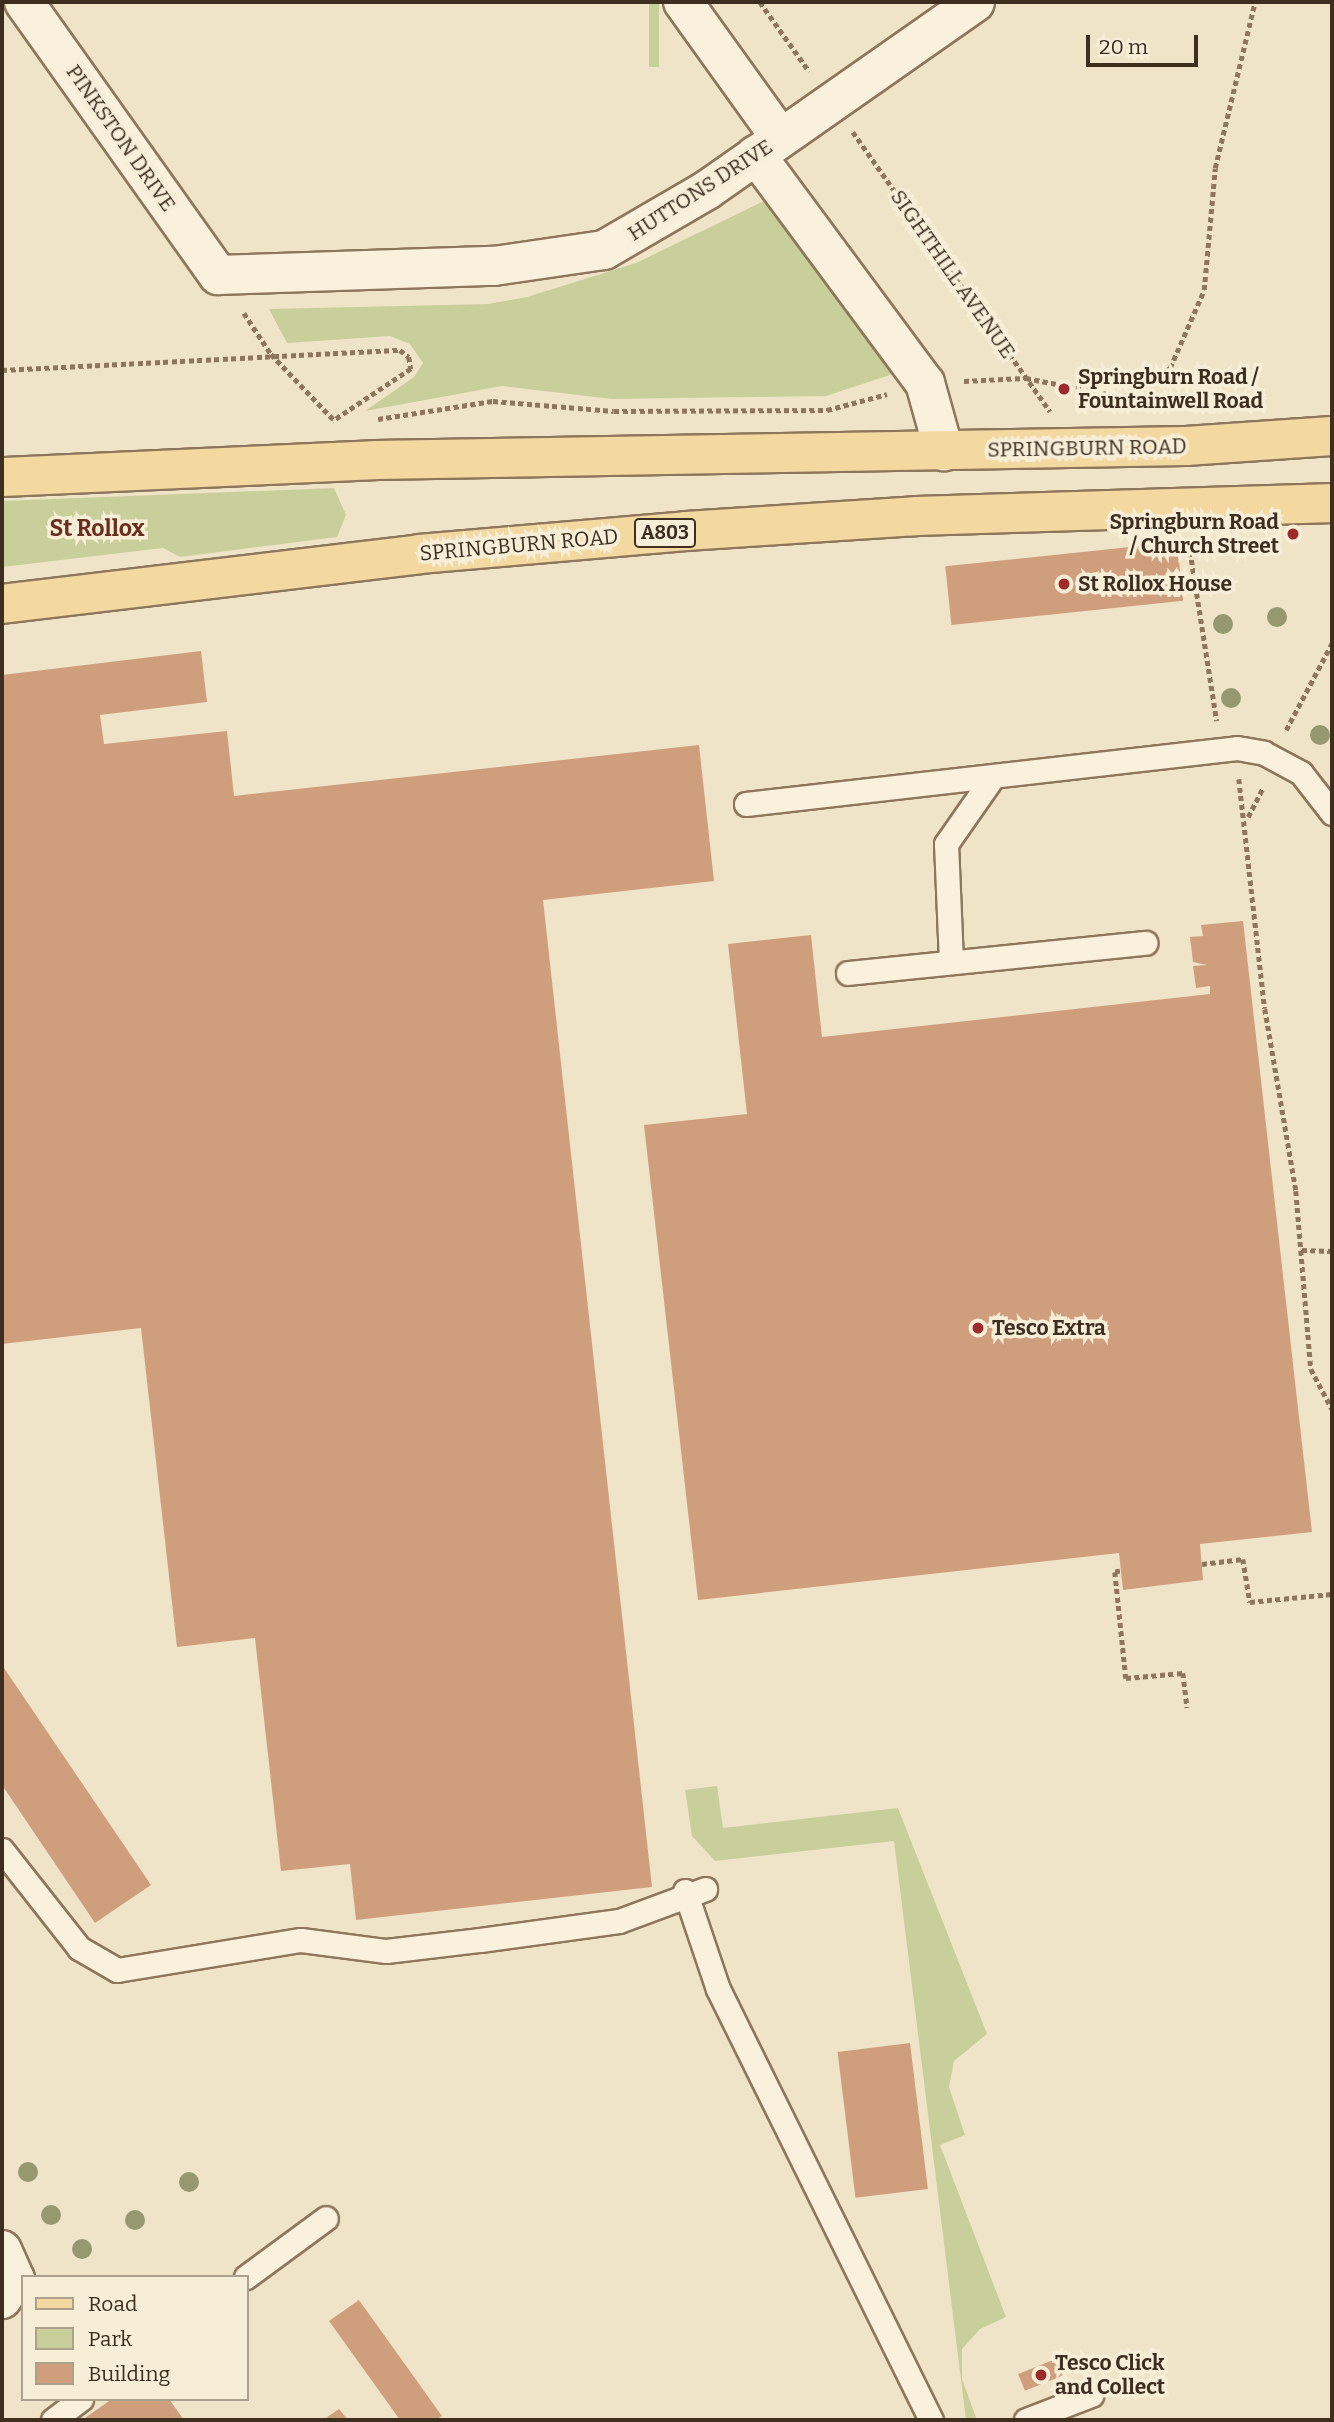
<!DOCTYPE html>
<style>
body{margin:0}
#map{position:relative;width:1334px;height:2422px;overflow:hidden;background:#f0e4c8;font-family:Bitter,serif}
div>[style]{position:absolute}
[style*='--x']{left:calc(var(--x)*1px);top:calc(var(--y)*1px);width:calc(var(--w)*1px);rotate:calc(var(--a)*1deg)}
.green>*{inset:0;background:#c9cf9b;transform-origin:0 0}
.building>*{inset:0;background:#cf9f7d;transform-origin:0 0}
.path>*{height:4.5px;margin-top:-2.25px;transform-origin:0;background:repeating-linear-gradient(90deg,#8d765c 0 5px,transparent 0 8.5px)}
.roads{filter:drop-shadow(2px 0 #8d765c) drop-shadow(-2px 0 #8d765c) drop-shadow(0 2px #8d765c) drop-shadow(0 -2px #8d765c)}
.lane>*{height:23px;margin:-11.5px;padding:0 11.5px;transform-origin:11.5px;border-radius:11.5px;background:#faf1dc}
.street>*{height:38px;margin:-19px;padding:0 19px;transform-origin:19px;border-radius:19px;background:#faf1dc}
.secondary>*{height:38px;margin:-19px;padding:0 19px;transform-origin:19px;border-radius:19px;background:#faf1dc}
.primary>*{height:38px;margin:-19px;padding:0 19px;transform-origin:19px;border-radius:19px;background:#f3d9a0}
.trees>*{width:20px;height:20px;margin:-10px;border-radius:50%;background:#96986f}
.dots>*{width:19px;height:19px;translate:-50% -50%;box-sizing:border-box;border:4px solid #f7eed8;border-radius:50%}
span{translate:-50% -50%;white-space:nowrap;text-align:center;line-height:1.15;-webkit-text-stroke:7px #f7eed8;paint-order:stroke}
.shield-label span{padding:2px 5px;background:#f7eed8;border:2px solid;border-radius:5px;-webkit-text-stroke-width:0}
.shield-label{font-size:19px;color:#3d2e20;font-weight:700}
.street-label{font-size:21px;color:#3d2e20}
.poi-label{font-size:21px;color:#3d2e20;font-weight:700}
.left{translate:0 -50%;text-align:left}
.right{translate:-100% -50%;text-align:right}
.neighbourhood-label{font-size:23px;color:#6b2e1e;font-weight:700}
.frame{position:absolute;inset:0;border:4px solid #3d2e20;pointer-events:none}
.legend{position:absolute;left:21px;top:2275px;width:228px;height:126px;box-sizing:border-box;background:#f7eed8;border:2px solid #ada18e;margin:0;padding:9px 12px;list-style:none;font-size:21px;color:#3d2e20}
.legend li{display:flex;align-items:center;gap:14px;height:35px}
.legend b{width:35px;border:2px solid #ada18e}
.scale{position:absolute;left:1086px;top:35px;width:112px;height:32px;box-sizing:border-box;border:4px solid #3d2e20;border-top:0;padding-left:9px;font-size:21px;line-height:24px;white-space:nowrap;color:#3d2e20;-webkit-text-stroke:5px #f7eed8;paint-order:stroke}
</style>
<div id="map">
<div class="green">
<div style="left:649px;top:2px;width:10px;height:65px"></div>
<div style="clip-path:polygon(772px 197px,899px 372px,826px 396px,612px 399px,502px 386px,365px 411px,414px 377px,423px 363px,410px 344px,390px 336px,287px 343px,269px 309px,488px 304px,527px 297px,636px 263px)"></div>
<div style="clip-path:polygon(334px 488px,346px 515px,337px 537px,180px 557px,163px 548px,2px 567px,2px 501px)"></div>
<div style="clip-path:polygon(717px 1786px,723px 1828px,898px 1808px,987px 2034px,954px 2061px,949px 2087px,965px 2135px,940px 2145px,1006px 2317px,980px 2329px,962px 2349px,962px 2379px,977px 2420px,966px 2420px,894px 1841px,715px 1861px,692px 1836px,685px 1790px)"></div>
</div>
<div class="building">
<div style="left:1177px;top:542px;width:59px;height:233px;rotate:84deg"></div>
<div style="clip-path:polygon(201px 651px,207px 702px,100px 715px,104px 744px,227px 731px,234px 796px,699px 745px,714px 881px,543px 900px,652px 1887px,356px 1920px,350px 1864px,281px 1871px,255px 1638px,177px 1647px,141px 1328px,2px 1344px,2px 675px)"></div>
<div style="clip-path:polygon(1243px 921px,1312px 1532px,1200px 1544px,1203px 1580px,1123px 1590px,1119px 1553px,698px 1600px,644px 1125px,747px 1114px,728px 944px,811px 935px,822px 1037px,1210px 994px,1210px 986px,1196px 988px,1193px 966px,1207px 965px,1193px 962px,1190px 937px,1203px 936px,1201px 925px)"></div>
<div style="clip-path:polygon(2px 1665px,151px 1885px,95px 1923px,2px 1785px)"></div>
<div style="left:910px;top:2043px;width:147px;height:73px;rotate:83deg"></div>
<div style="clip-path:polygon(359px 2300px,442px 2416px,435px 2420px,400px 2420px,329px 2321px)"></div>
<div style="left:1058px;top:2358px;width:18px;height:43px;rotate:68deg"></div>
<div style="clip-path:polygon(112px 2399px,169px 2399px,184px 2420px,82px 2420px)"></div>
<div style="clip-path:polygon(339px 2409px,348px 2420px,323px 2420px)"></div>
</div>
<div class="path">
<div style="--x:760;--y:2;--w:85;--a:54.6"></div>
<div style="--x:853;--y:132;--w:342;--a:54.8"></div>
<div style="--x:244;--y:313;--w:49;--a:56.6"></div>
<div style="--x:271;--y:354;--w:93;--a:46.3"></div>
<div style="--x:2;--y:370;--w:399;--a:-2.9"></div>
<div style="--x:400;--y:350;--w:11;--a:38"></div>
<div style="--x:409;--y:357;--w:12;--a:81"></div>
<div style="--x:411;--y:369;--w:94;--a:146.3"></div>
<div style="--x:964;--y:381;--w:62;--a:-2.8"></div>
<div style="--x:1026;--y:378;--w:98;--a:11.2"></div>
<div style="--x:1122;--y:397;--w:56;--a:-31.1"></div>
<div style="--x:1170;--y:368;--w:85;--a:-66.4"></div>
<div style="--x:1204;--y:290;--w:122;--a:-84.8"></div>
<div style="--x:1215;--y:168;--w:171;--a:-76.5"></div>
<div style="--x:378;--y:419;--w:116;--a:-8.9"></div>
<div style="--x:493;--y:401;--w:121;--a:4.7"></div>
<div style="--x:614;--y:411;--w:213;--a:-0.3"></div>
<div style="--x:827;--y:410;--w:62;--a:-14.9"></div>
<div style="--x:1189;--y:543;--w:180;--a:81.1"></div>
<div style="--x:1286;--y:730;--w:98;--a:-62.1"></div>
<div style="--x:1239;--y:779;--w:231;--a:83.6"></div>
<div style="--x:1265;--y:1009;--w:185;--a:80.3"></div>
<div style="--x:1296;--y:1191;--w:179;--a:85.2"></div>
<div style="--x:1311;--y:1369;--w:45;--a:62.3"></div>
<div style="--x:1248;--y:817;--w:34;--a:-63"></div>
<div style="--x:1302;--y:1250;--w:30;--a:2"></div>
<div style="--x:1202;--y:1564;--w:41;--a:-7"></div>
<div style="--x:1243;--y:1559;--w:44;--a:80.8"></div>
<div style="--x:1250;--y:1602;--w:82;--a:-5.6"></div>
<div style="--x:1120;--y:1571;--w:5;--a:169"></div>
<div style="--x:1115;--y:1572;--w:107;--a:84.1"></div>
<div style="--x:1126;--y:1678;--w:57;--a:-5"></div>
<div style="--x:1183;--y:1673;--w:35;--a:83"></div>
</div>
<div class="roads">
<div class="lane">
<div style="--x:746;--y:804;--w:494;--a:-6.5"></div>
<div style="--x:1237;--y:748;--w:27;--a:10"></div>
<div style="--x:1264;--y:753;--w:42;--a:28.4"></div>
<div style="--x:1301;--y:773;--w:51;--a:52.2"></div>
<div style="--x:951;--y:962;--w:118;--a:-92.4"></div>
<div style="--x:946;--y:844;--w:80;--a:-55.1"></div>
<div style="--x:848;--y:973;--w:299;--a:-5.8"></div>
<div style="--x:2;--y:1850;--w:125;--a:51.8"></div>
<div style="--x:79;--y:1948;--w:44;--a:30.1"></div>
<div style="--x:117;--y:1970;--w:186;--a:-9.3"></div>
<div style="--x:301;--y:1940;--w:86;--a:7.4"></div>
<div style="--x:386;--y:1951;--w:95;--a:-6.7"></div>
<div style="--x:480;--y:1940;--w:140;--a:-7.8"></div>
<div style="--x:619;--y:1921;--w:92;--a:-20.4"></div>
<div style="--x:685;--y:1891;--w:103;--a:71.4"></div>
<div style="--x:718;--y:1989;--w:481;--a:63.7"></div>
<div style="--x:246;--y:2277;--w:99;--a:-36.4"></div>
<div style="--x:53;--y:2420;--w:35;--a:-37"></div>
<div style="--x:1026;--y:2420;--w:70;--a:-21"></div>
</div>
<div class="street">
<div style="--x:756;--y:155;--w:284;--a:53.5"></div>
<div style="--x:925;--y:383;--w:71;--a:74.4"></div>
<div style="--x:218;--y:275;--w:276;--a:-1.9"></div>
<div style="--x:494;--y:266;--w:111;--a:-8.3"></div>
<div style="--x:604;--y:250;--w:119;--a:-30.2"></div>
<div style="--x:707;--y:190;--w:327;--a:-35"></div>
<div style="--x:2;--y:2250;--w:32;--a:66"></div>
<div style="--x:15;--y:2279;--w:24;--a:123"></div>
</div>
<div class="secondary">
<div style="--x:24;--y:2;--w:335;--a:54.6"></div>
<div style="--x:683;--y:2;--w:166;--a:54.3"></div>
</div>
<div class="primary">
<div style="--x:2;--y:477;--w:374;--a:-2.6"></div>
<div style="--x:376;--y:460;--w:810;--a:-0.99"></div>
<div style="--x:1186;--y:446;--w:146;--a:-3.9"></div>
<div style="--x:2;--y:604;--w:420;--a:-6.8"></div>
<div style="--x:419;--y:554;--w:268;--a:-4.9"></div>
<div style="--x:686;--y:531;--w:233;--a:-3.7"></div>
<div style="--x:919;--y:516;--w:413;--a:-1.8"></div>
</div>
</div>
<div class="trees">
<div style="left:1277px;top:617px"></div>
<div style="left:1223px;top:624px"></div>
<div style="left:1231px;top:698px"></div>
<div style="left:1320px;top:735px"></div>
<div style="left:28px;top:2172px"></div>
<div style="left:189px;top:2182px"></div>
<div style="left:51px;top:2215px"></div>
<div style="left:135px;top:2220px"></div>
<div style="left:82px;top:2249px"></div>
</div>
<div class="dots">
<div style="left:1064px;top:389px;background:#9e2a2b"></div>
<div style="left:1293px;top:534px;background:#9e2a2b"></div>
<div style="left:1064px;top:584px;background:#9e2a2b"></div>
<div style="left:978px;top:1328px;background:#9e2a2b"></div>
<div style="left:1041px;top:2375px;background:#9e2a2b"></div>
</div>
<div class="shield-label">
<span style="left:665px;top:533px">A803</span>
</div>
<div class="street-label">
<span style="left:121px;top:138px;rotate:55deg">PINKSTON DRIVE</span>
<span style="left:700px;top:190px;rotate:-33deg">HUTTONS DRIVE</span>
<span style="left:953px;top:274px;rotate:55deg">SIGHTHILL AVENUE</span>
<span style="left:1087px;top:448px;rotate:-1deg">SPRINGBURN ROAD</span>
<span style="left:519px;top:545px;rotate:-5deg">SPRINGBURN ROAD</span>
</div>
<div class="poi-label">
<span class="left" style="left:1078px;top:389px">Springburn Road /<br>Fountainwell Road</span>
<span class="right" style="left:1279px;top:534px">Springburn Road<br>/ Church Street</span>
<span class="left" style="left:1078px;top:584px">St Rollox House</span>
<span class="left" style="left:992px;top:1328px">Tesco Extra</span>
<span class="left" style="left:1055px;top:2375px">Tesco Click<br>and Collect</span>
</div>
<div class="neighbourhood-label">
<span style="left:97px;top:528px">St Rollox</span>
</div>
<div class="frame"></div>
<ul class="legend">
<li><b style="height:9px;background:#f3d9a0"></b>Road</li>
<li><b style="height:19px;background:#c9cf9b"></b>Park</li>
<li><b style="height:19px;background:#cf9f7d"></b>Building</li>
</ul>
<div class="scale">20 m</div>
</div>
